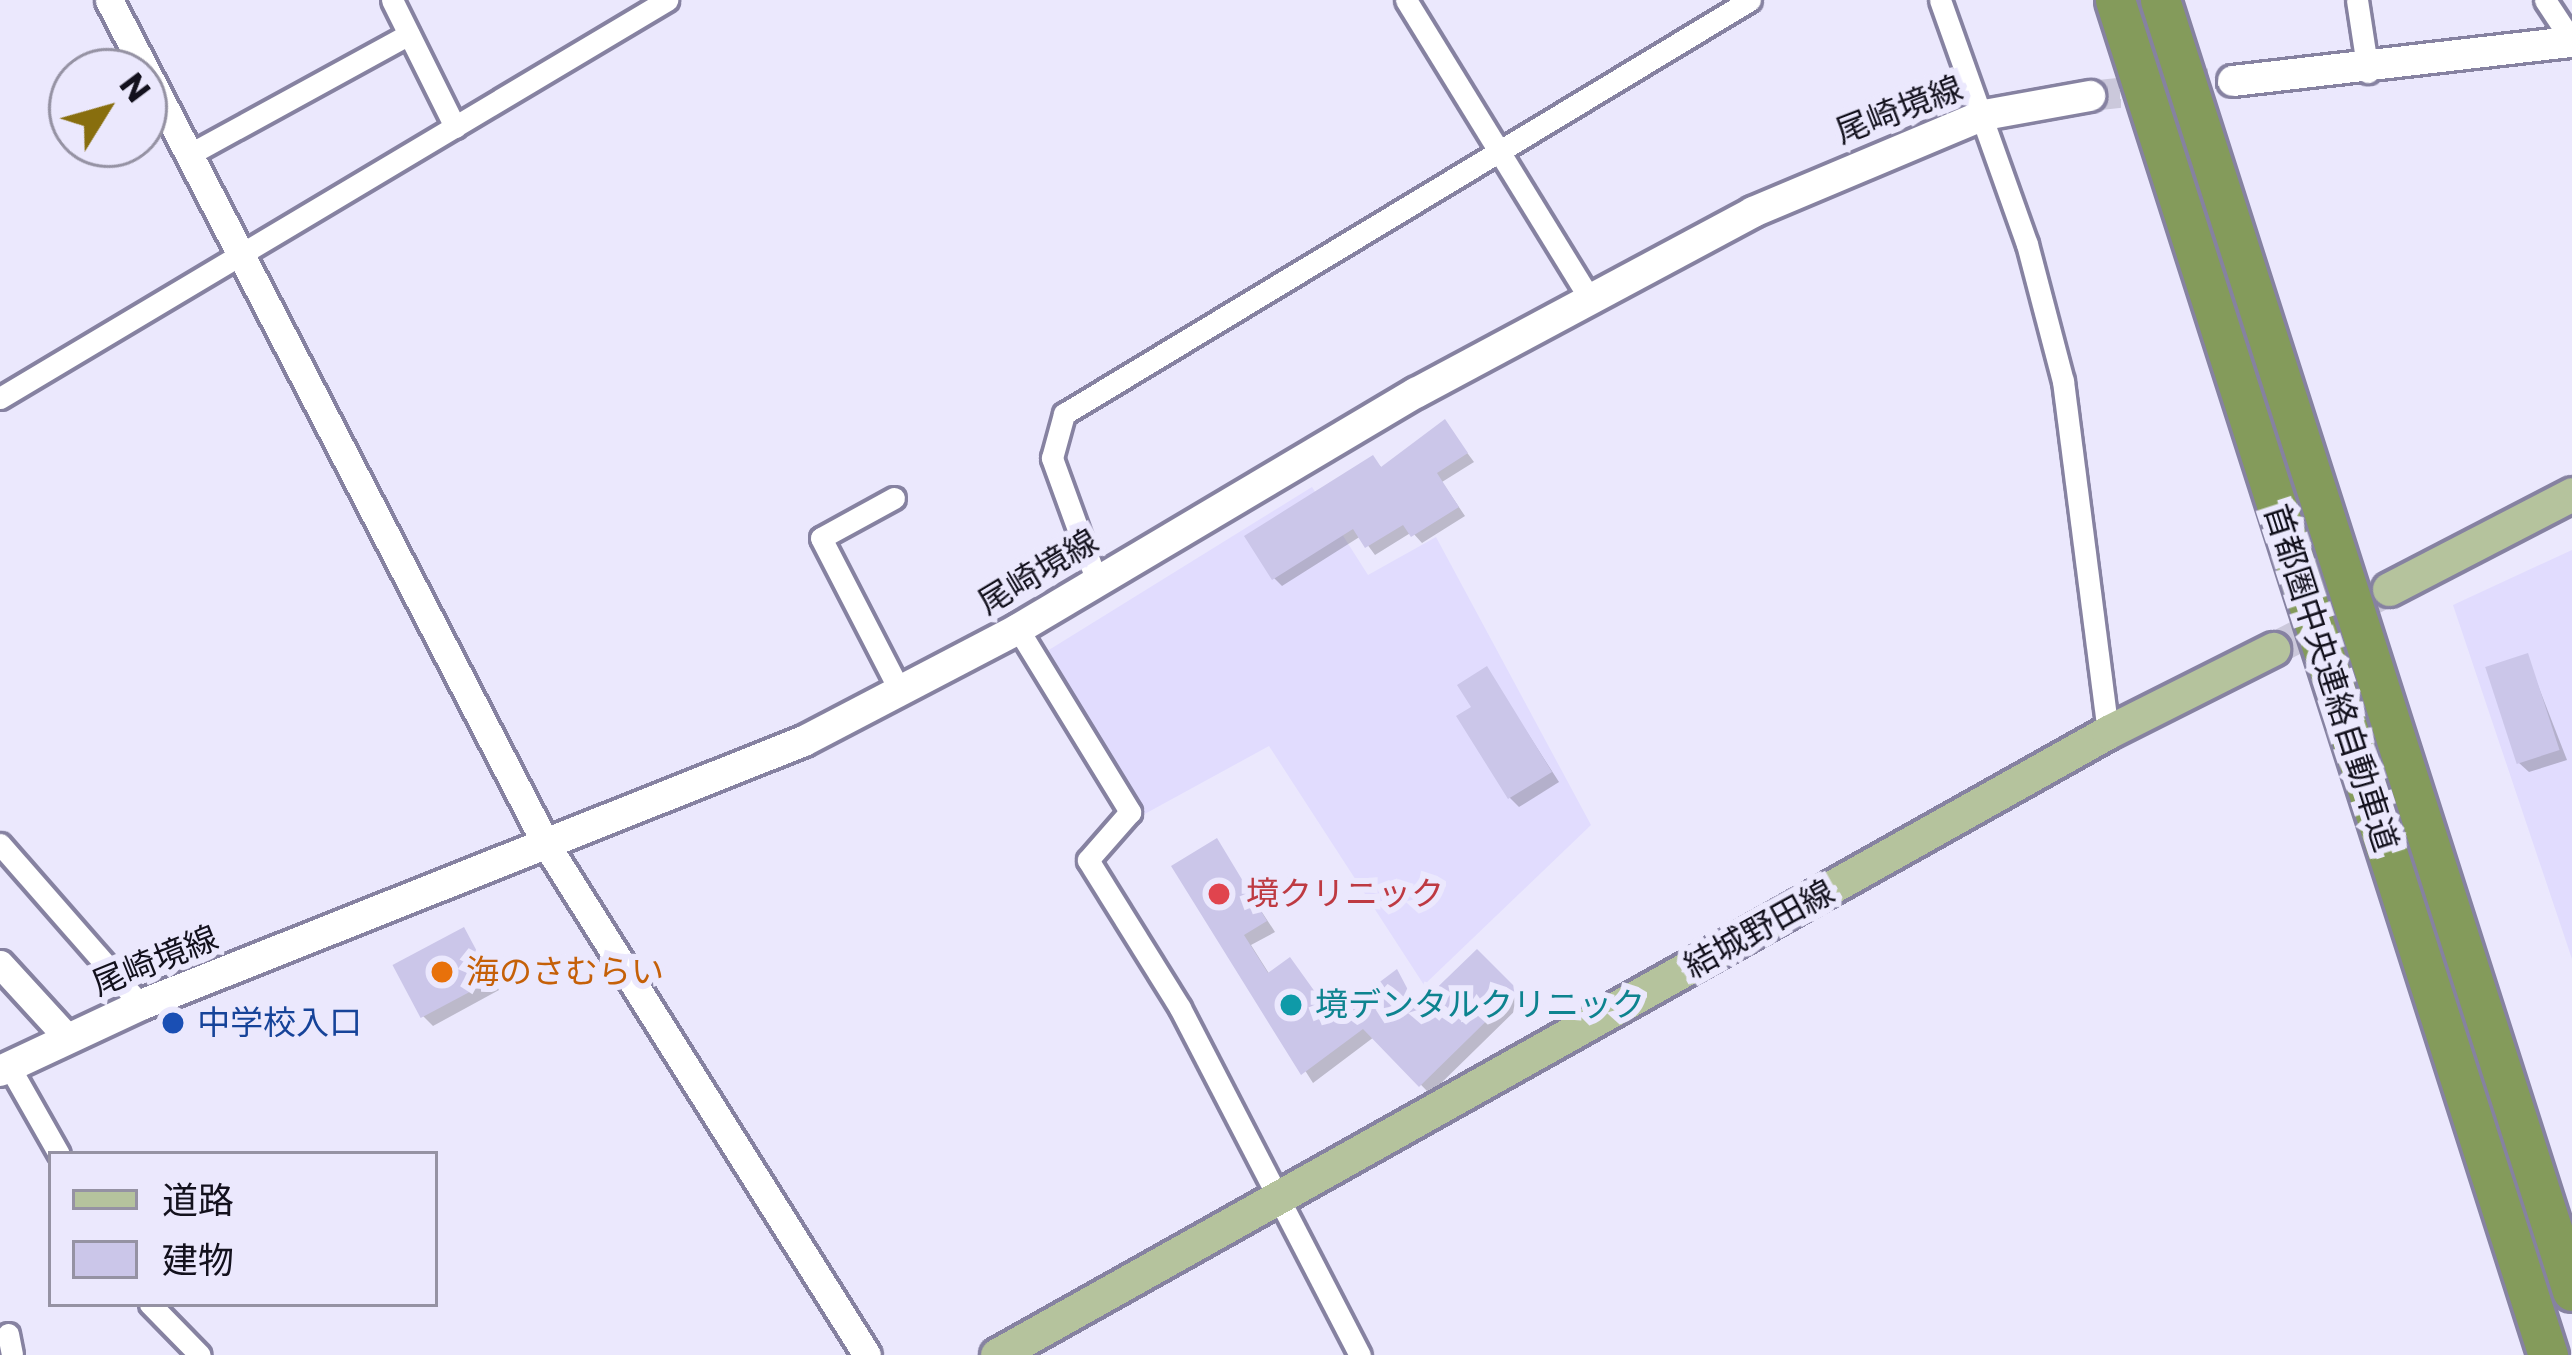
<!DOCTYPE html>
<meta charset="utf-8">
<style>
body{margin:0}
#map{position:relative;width:2572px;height:1355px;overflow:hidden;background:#ebe8fd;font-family:Poppins,"Noto Sans JP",sans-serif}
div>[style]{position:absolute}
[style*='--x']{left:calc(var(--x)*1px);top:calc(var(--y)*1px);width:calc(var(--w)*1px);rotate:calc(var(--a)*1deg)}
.built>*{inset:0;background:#e1dcfe}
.shadow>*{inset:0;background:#0003}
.building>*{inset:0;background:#cbc6e9;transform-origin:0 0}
.secondary-tunnel>*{height:30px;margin-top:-15px;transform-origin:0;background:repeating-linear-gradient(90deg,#cbc8db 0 30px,transparent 0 45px)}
.primary-tunnel>*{height:33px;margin-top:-16.5px;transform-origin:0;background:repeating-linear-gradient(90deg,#cbc8db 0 33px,transparent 0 49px)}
.roads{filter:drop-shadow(3px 0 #8682a1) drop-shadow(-3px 0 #8682a1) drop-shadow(0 3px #8682a1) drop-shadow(0 -3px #8682a1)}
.minor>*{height:21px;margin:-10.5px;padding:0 10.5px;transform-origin:10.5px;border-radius:10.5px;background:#fff}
.tertiary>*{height:27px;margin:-13.5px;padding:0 13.5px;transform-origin:13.5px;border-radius:13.5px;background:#fff}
.secondary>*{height:30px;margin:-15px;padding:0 15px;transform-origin:15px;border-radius:15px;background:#fff}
.primary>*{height:33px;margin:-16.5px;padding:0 16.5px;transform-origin:16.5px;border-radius:16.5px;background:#b5c39d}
.motorway>*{height:39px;margin:-19.5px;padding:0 19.5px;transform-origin:19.5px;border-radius:19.5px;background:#849b5b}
.dots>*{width:33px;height:33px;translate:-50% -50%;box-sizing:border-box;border:6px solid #ebe8fd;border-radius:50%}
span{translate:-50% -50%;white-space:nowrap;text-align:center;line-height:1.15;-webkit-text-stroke:12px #ebe8fd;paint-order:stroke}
.street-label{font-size:33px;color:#13111d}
.health-label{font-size:33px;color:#be3a42}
.left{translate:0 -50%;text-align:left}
.food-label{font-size:33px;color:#c56008}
.culture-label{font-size:33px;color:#0d838f}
.transit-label{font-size:33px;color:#164399}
.legend{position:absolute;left:48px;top:1151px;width:390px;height:156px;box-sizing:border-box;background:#ebe8fd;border:3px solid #9592a3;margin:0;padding:15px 21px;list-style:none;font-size:36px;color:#13111d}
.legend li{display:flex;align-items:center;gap:24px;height:60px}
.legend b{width:60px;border:3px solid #9592a3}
.north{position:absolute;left:48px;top:48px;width:120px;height:120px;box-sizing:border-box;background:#ebe8fd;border:3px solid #9592a3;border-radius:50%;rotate:53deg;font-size:33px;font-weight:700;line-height:48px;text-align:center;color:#13111d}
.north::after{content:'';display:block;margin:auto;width:42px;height:54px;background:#886e0e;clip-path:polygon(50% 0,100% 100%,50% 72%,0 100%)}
</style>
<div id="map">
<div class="built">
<div style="clip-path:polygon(1312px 487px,1368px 575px,1436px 537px,1591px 825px,1424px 985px,1269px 746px,1141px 816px,1044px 653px)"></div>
<div style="clip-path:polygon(2572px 550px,2572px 959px,2453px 605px)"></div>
</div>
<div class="shadow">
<div style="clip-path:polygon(1445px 423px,1474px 462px,1442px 482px,1465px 516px,1422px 543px,1412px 532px,1375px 555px,1361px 536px,1282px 586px,1274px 578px,1373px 459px,1383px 469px)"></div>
<div style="clip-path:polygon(2527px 657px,2567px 760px,2529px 772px,2519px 763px)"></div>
<div style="clip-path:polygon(1487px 670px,1559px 782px,1519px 807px,1510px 798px)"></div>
<div style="clip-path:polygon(1216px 842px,1275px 932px,1251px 945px,1270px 975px,1334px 1020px,1396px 973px,1420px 1009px,1477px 953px,1525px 1001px,1430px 1094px,1374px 1037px,1313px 1083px,1176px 867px)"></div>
<div style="clip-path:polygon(463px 930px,499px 990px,433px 1026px,423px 1016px)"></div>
</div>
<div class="building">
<div style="clip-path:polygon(1445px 419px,1468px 453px,1437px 473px,1459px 507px,1411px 537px,1403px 525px,1365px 548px,1353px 529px,1272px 580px,1244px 536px,1373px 455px,1381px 467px)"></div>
<div style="left:2528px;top:653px;width:102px;height:45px;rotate:72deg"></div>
<div style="clip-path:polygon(1487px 666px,1552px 772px,1508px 799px,1456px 716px,1471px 707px,1457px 685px)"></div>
<div style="clip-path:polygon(1217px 838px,1267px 921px,1244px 935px,1268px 973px,1290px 957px,1333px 1017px,1397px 969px,1417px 1007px,1477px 949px,1518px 990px,1419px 1087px,1363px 1029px,1301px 1075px,1171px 866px)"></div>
<div style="left:464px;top:927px;width:60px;height:81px;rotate:62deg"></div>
</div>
<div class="secondary-tunnel">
<div style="--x:2090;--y:96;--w:144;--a:-6"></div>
</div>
<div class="primary-tunnel">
<div style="--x:2273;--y:649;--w:131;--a:-27.3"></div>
</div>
<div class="roads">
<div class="minor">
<div style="--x:392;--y:0;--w:142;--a:63.6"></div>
<div style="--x:1406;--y:0;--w:349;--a:58.4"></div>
<div style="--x:1940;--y:0;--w:259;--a:70.4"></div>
<div style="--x:2027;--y:244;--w:142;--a:75.3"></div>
<div style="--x:2063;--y:381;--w:354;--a:82.7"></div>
<div style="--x:2357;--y:0;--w:73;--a:81.3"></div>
<div style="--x:2545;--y:0;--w:49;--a:56.6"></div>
<div style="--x:192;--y:153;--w:247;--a:-28.7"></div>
<div style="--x:0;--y:398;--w:777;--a:-30.82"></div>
<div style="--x:894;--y:498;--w:83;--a:151.3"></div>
<div style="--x:821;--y:538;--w:174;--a:62.7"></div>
<div style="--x:1096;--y:579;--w:129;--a:-110"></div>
<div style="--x:1052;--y:458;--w:46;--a:-74.7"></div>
<div style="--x:1064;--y:414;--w:801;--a:-31.11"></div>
<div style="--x:1018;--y:629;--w:215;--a:58.5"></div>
<div style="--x:1130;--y:812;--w:64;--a:131.2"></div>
<div style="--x:1088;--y:860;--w:174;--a:58.1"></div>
<div style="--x:1180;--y:1008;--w:391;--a:62.6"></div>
<div style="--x:0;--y:844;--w:214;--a:48.8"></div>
<div style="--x:9;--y:1066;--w:101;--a:60.4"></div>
<div style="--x:150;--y:1304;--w:71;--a:45.6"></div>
<div style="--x:8;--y:1334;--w:21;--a:79"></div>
</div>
<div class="tertiary">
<div style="--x:109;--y:0;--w:950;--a:62.63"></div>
<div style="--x:546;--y:844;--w:603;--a:57.86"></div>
<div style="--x:0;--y:964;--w:98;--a:47.5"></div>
</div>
<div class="secondary">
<div style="--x:2233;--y:81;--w:341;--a:-6.6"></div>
<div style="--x:0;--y:1071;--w:156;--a:-25.1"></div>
<div style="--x:141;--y:1005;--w:714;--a:-21.71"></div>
<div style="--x:804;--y:741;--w:242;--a:-27.6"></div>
<div style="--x:1018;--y:629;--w:463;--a:-30.7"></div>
<div style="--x:1416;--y:393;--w:383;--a:-28.2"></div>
<div style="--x:1753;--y:212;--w:251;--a:-22.8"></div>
<div style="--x:1984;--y:115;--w:108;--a:-10.2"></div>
</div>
<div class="primary">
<div style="--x:2389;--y:589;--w:206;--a:-27.4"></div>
<div style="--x:997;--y:1355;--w:1274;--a:-29.28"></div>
<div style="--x:2108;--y:732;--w:185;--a:-26.7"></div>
</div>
<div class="motorway">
<div style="--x:2115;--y:0;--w:1423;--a:72.28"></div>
<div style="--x:2160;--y:0;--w:1355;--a:72.3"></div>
</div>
</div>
<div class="dots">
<div style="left:1219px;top:894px;background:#e0444e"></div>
<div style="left:442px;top:972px;background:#e8710a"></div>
<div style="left:1291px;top:1005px;background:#0f9aa8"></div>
<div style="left:173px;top:1023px;background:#1a4fb4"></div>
</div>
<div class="street-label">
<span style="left:1899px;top:110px;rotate:-21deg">尾崎境線</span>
<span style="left:1038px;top:572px;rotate:-31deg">尾崎境線</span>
<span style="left:2331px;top:678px;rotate:72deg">首都圏中央連絡自動車道</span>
<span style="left:1759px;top:929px;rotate:-29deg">結城野田線</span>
<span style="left:155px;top:961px;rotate:-22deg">尾崎境線</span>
</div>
<div class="health-label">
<span class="left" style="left:1246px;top:894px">境クリニック</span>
</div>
<div class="food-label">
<span class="left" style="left:466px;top:972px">海のさむらい</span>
</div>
<div class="culture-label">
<span class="left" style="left:1315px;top:1005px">境デンタルクリニック</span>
</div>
<div class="transit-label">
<span class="left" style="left:197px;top:1023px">中学校入口</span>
</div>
<ul class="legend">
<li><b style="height:15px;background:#b5c39d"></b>道路</li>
<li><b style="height:33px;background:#cbc6e9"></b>建物</li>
</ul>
<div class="north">N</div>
</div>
